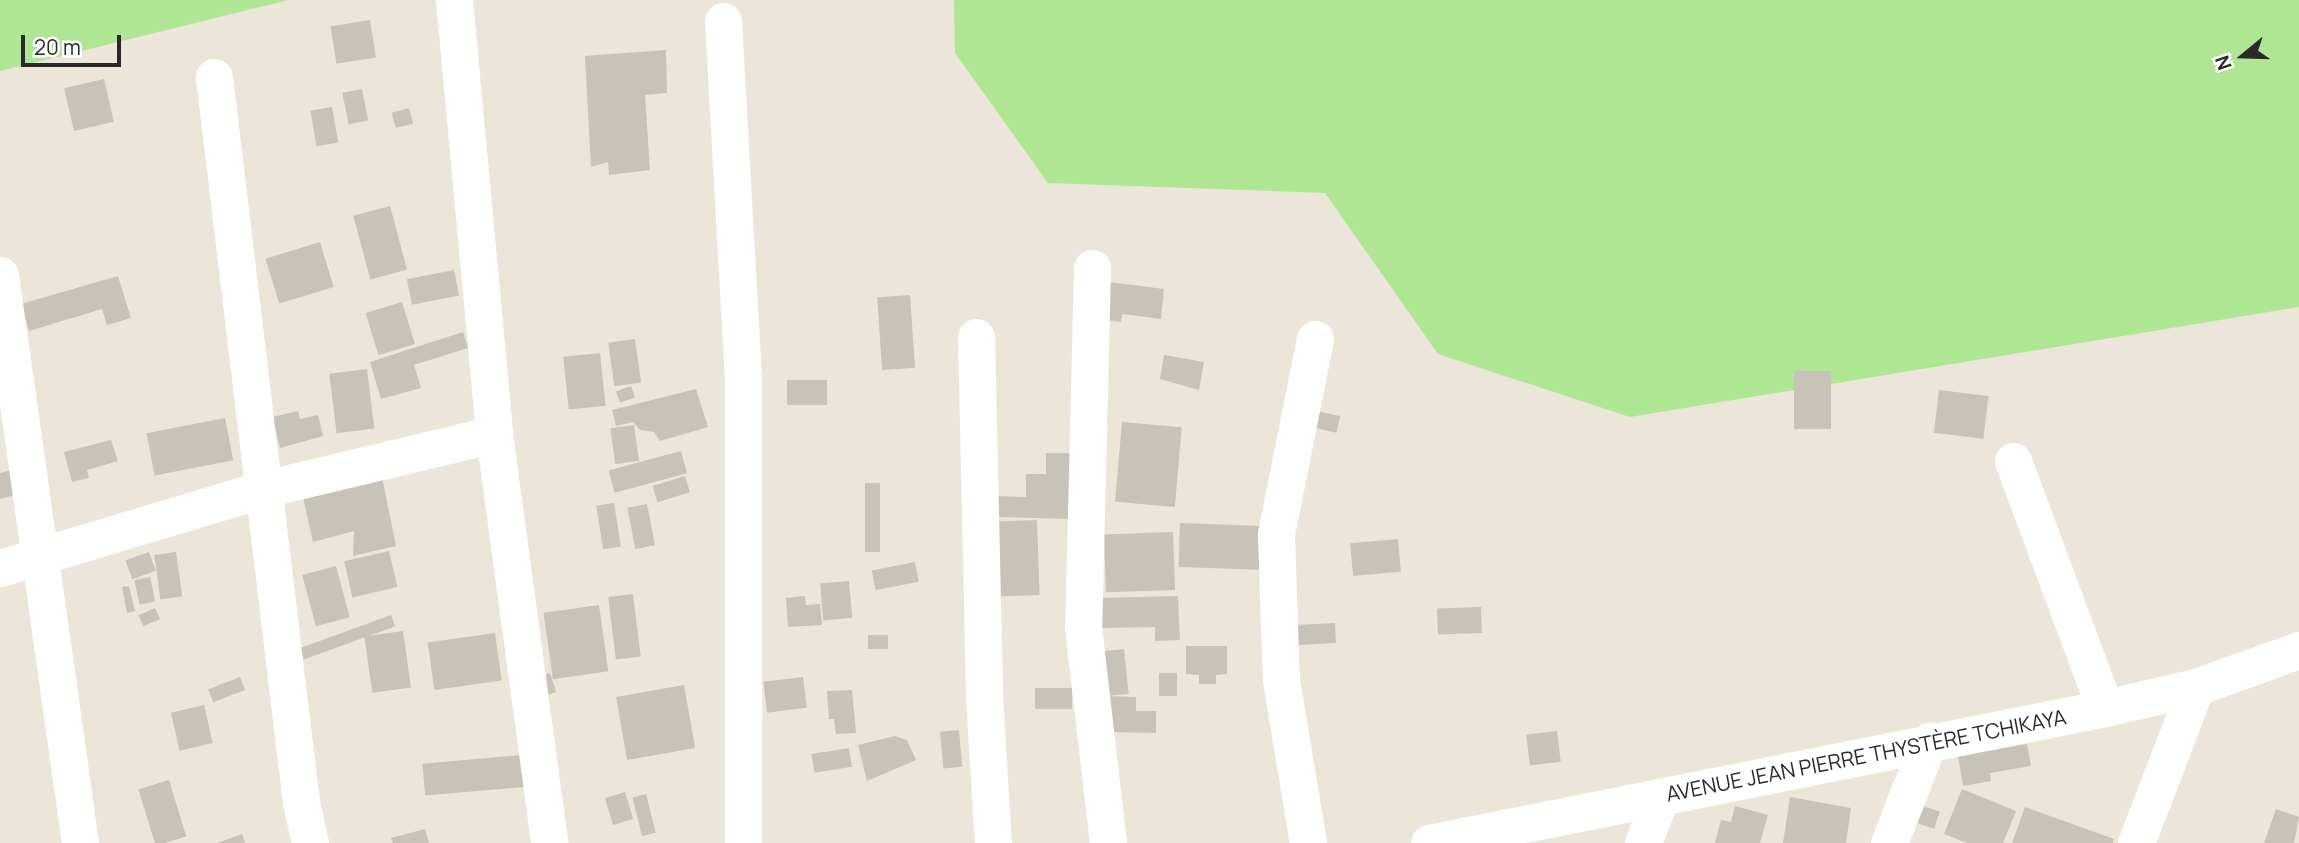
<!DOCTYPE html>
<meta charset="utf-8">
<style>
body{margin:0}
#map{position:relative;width:2299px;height:843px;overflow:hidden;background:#ece5da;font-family:Manrope,sans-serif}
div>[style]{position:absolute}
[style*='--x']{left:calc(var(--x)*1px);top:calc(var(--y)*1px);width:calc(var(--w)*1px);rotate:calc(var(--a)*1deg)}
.green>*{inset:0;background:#afe694}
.building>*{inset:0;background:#c7c3b9;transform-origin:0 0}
.minor>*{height:37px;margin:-18.5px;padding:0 18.5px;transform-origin:18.5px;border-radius:18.5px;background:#fff}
span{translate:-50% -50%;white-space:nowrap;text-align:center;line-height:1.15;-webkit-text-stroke:7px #fff;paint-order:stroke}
.street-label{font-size:21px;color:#292929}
.north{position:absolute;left:2208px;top:21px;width:70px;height:70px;-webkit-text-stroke:5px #fff;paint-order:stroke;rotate:251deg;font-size:19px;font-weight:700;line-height:28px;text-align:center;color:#292929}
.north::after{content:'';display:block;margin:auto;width:24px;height:32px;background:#292929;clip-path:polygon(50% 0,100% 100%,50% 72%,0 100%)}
.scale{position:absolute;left:21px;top:35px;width:100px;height:32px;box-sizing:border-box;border:4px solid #292929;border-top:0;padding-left:9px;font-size:21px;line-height:24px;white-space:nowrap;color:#292929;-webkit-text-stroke:5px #fff;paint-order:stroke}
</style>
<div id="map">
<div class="green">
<div style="clip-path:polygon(0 0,289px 0,0 71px)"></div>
<div style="clip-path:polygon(954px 0,2299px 0,2299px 307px,1630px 417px,1438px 354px,1325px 193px,1048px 183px,955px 53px)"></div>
</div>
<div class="building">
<div style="left:370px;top:20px;width:38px;height:40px;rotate:81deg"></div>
<div style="clip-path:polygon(666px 50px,667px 93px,645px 95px,650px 170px,609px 175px,608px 162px,591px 167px,585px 56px)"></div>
<div style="left:104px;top:79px;width:44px;height:41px;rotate:77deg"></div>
<div style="left:362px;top:89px;width:32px;height:20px;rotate:79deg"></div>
<div style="left:332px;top:107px;width:36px;height:22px;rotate:80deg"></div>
<div style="left:409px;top:108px;width:16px;height:18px;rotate:75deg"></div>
<div style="left:390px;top:206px;width:66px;height:38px;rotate:75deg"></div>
<div style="left:320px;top:242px;width:47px;height:57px;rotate:73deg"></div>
<div style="left:454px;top:270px;width:26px;height:48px;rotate:79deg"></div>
<div style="clip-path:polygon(118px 276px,131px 318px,107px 325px,102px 309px,29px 331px,21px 304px)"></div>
<div style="clip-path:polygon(1109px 282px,1164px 289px,1161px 319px,1122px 314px,1121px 322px,1105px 320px)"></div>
<div style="left:910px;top:295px;width:73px;height:33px;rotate:86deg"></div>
<div style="left:402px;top:302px;width:44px;height:38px;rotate:73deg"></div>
<div style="clip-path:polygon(463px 332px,468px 348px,414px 365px,421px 388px,381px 399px,370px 362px)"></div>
<div style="left:635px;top:339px;width:44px;height:27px;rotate:82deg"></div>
<div style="left:600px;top:353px;width:53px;height:37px;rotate:84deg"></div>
<div style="clip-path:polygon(1164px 355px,1204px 362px,1199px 390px,1160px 379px)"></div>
<div style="left:367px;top:369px;width:60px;height:38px;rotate:83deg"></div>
<div style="left:1794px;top:371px;width:37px;height:58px"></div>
<div style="left:787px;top:380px;width:40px;height:25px"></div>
<div style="left:631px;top:386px;width:12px;height:16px;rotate:70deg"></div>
<div style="clip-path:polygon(696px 389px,708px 427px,660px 441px,654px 432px,640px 430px,633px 422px,616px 426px,612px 410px)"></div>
<div style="left:1939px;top:390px;width:50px;height:43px;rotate:7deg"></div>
<div style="left:1313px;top:410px;width:28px;height:17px;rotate:13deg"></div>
<div style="clip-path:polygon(298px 411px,300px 419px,318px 415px,323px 436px,280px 448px,272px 417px)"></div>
<div style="left:225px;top:418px;width:43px;height:80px;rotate:79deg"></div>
<div style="left:1122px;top:422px;width:60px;height:80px;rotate:5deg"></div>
<div style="left:634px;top:425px;width:36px;height:24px;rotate:82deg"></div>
<div style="clip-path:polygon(111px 440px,118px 461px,87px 470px,89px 478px,72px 482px,64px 452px)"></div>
<div style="left:681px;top:451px;width:23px;height:75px;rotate:75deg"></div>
<div style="clip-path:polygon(1046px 453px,1073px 453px,1072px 519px,995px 517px,996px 496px,1026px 497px,1026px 474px,1046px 474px)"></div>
<div style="clip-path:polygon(12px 470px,19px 494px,0 499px,0 473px)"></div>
<div style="left:685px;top:476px;width:17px;height:34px;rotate:73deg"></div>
<div style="clip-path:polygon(382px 477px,396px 546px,353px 556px,354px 531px,313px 542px,302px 493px)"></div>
<div style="left:865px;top:483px;width:15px;height:69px"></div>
<div style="left:614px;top:503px;width:44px;height:18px;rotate:81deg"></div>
<div style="left:647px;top:504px;width:42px;height:20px;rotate:79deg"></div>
<div style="left:1037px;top:520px;width:75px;height:55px;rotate:88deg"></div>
<div style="left:1180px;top:523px;width:83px;height:44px;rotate:2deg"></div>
<div style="left:1173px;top:532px;width:58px;height:69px;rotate:88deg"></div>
<div style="left:1398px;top:539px;width:33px;height:48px;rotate:85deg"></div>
<div style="left:389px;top:551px;width:37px;height:46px;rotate:77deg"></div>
<div style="left:149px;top:552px;width:20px;height:25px;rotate:70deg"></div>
<div style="left:176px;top:552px;width:45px;height:22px;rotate:82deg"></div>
<div style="left:915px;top:562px;width:20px;height:44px;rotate:79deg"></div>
<div style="left:336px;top:566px;width:53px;height:35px;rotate:75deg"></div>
<div style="left:150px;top:577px;width:25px;height:16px;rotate:78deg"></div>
<div style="left:849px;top:581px;width:37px;height:29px;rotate:85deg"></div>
<div style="clip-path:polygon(129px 586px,135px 611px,127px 613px,122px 587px)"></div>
<div style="left:633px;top:594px;width:63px;height:25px;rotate:83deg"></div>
<div style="clip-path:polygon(805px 596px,806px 605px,820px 604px,822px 625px,788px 627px,786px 598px)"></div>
<div style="clip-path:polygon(1178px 596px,1180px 640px,1155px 641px,1155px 627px,1101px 628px,1100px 598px)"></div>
<div style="left:599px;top:605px;width:67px;height:56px;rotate:82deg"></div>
<div style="left:1481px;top:607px;width:26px;height:44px;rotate:88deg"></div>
<div style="left:155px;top:608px;width:12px;height:18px;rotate:66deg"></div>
<div style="left:391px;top:615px;width:12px;height:97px;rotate:70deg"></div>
<div style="left:1335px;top:623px;width:20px;height:43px;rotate:87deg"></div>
<div style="left:403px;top:631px;width:57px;height:39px;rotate:82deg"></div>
<div style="left:495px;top:633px;width:48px;height:68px;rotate:82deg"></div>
<div style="left:888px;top:635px;width:14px;height:20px;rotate:90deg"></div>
<div style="clip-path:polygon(1186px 646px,1227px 646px,1227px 674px,1216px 675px,1216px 684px,1199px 684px,1199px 675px,1186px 674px)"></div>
<div style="left:1124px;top:649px;width:45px;height:21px;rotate:84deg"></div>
<div style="left:550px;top:673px;width:20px;height:18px;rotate:72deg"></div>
<div style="left:1159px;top:673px;width:18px;height:23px"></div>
<div style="left:240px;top:677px;width:14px;height:34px;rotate:69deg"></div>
<div style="left:803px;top:677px;width:31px;height:40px;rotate:83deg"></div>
<div style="left:684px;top:685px;width:64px;height:69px;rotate:80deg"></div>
<div style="left:1035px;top:688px;width:37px;height:21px"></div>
<div style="clip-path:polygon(852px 690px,856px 733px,836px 734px,834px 719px,829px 719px,827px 691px)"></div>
<div style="clip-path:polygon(1105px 696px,1136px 697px,1136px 711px,1156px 711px,1156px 733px,1105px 732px)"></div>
<div style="left:204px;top:705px;width:39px;height:34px;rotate:77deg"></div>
<div style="left:959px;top:730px;width:37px;height:19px;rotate:85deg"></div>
<div style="left:1557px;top:731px;width:31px;height:31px;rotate:83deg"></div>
<div style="clip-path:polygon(895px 736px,907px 740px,916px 760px,867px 781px,858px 745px)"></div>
<div style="clip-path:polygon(2027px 744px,2031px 766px,1990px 773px,1991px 781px,1963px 786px,1958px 756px)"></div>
<div style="left:849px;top:748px;width:19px;height:38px;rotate:81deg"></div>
<div style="left:522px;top:755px;width:32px;height:100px;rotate:85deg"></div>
<div style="left:169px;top:780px;width:59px;height:32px;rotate:73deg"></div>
<div style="clip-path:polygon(1962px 789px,2016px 811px,2003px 843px,1967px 843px,1944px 834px)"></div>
<div style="left:625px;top:792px;width:28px;height:21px;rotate:73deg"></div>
<div style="left:646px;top:794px;width:40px;height:14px;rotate:76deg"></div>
<div style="clip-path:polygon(1790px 797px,1851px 808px,1846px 843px,1783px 843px)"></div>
<div style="left:1920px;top:805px;width:21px;height:18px;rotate:19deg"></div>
<div style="clip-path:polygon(1735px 806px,1768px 815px,1760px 843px,1715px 843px,1721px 820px,1731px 822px)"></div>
<div style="clip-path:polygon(2025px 807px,2114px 839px,2113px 843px,2012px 843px)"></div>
<div style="clip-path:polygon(2276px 809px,2299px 817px,2294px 843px,2264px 843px)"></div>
<div style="clip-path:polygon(425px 829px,429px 843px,393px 843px,391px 838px)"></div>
<div style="clip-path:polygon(242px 834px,245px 843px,217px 843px)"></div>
</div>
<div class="minor">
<div style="--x:454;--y:0;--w:436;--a:84.7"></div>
<div style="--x:494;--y:434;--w:413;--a:82.3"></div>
<div style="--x:723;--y:21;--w:355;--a:86.8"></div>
<div style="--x:743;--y:375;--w:468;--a:90"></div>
<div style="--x:214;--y:77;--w:730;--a:83.16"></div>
<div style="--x:301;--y:802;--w:42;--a:77.6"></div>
<div style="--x:1092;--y:268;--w:359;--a:91.4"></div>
<div style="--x:1083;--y:627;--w:217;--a:83.4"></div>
<div style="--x:0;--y:275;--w:574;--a:81.98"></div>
<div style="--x:976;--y:337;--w:360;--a:88.7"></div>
<div style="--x:984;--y:697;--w:146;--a:86.5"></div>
<div style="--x:2013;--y:461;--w:264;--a:69.6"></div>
<div style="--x:0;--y:568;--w:276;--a:-16.7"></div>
<div style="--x:264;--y:489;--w:236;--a:-13.4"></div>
<div style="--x:1308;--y:843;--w:165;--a:-99.4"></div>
<div style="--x:1281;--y:680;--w:146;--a:-92"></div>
<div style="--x:1276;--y:534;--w:199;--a:-78.7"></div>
<div style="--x:1429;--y:843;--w:689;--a:-11.29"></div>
<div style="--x:2105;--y:708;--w:93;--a:-13"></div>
<div style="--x:2196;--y:687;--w:109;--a:-19.8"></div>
<div style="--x:1643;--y:843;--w:50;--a:-69"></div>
<div style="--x:1889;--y:843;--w:110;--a:-68.6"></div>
<div style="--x:2136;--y:843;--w:167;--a:-69"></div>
</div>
<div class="street-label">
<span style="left:1866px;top:755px;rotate:-11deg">AVENUE JEAN PIERRE THYSTÈRE TCHIKAYA</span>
</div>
<div class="north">N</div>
<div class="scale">20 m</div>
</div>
